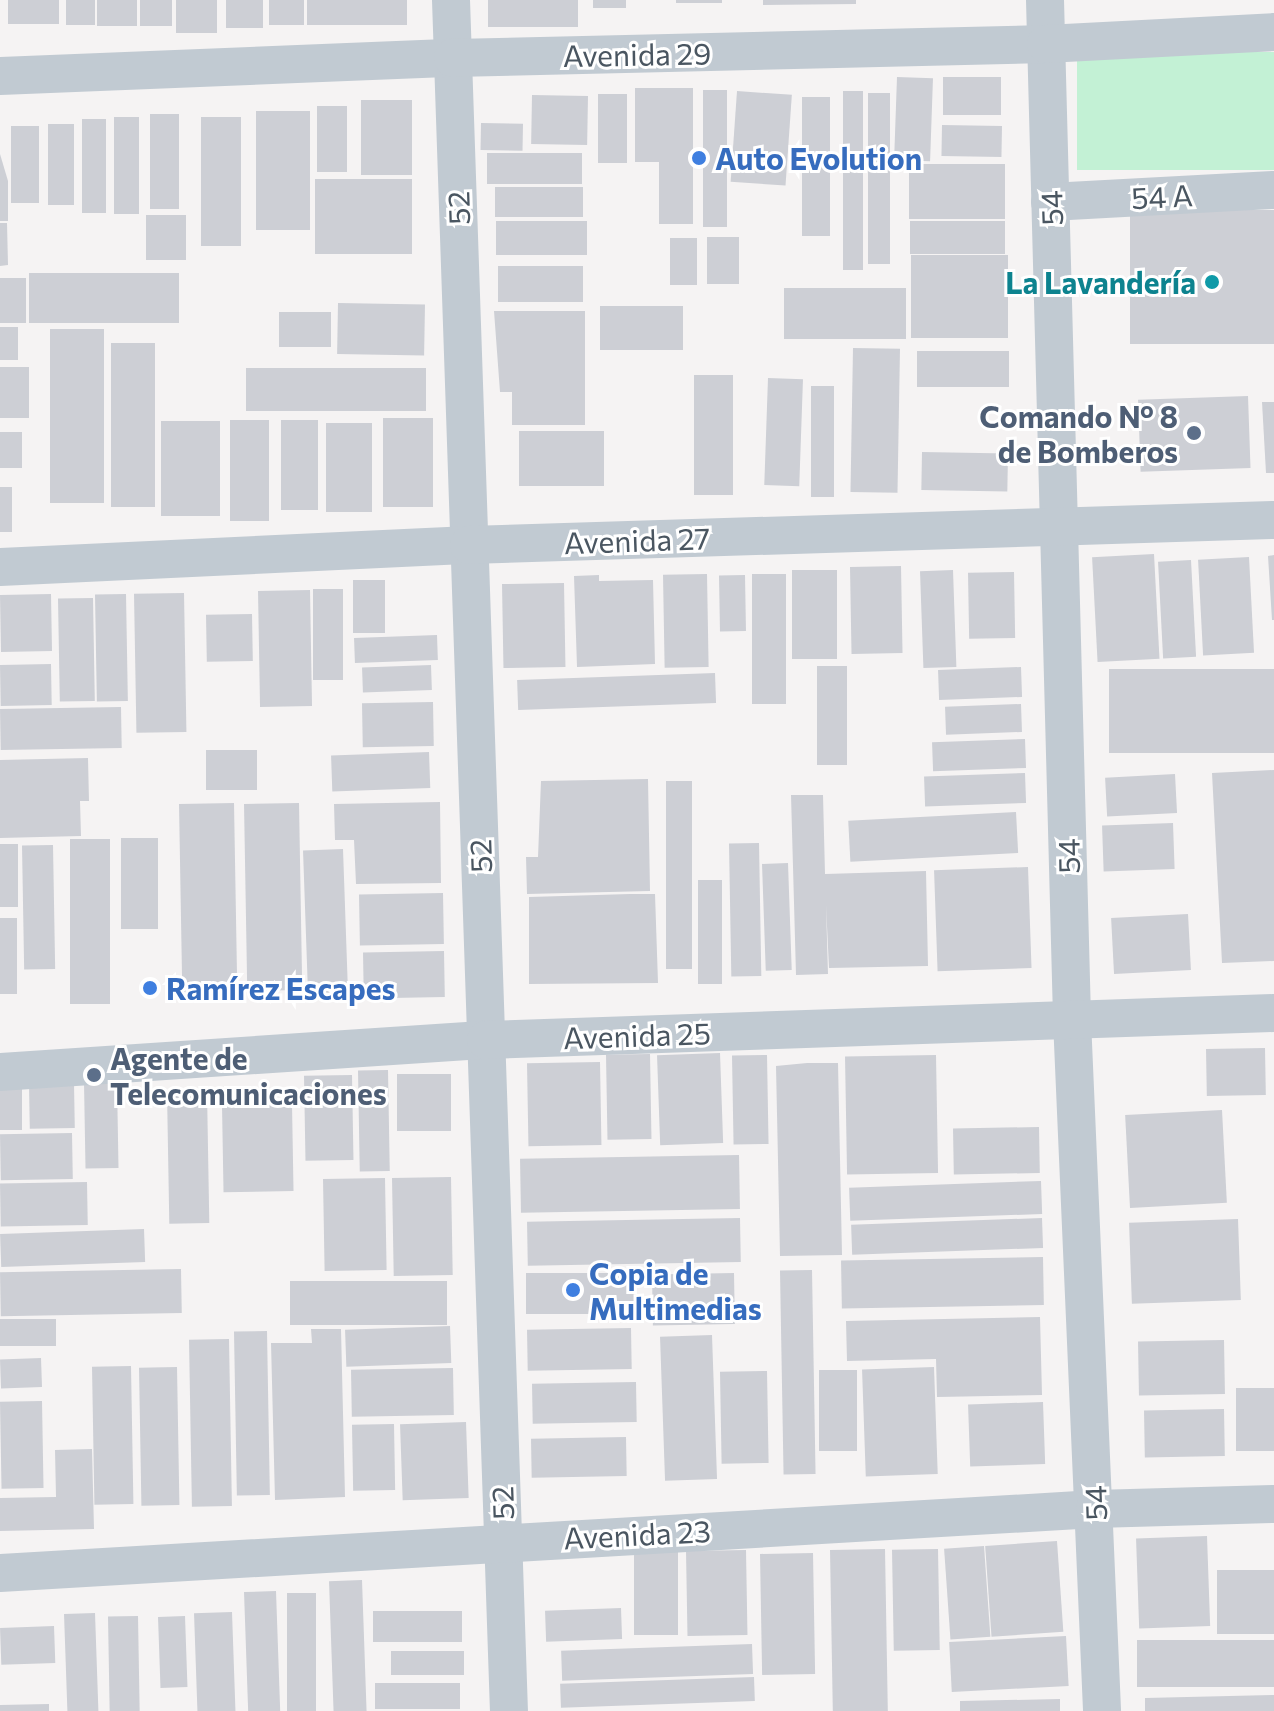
<!DOCTYPE html>
<meta charset="utf-8">
<style>
body{margin:0}
#map{position:relative;width:1274px;height:1711px;overflow:hidden;background:#f5f3f3;font-family:Commissioner,sans-serif}
div>[style]{position:absolute}
[style*='--x']{left:calc(var(--x)*1px);top:calc(var(--y)*1px);width:calc(var(--w)*1px);rotate:calc(var(--a)*1deg)}
.green>*{inset:0;background:#c3f1d5;transform-origin:0 0}
.building>*{inset:0;background:#cdcfd5;transform-origin:0 0}
.minor>*{height:38px;margin:-19px;padding:0 19px;transform-origin:19px;border-radius:19px;background:#c1cad2}
.dots>*{width:22px;height:22px;translate:-50% -50%;box-sizing:border-box;border:4px solid #fff;border-radius:50%}
span{translate:-50% -50%;white-space:nowrap;text-align:center;line-height:1.15;-webkit-text-stroke:6px #fff;paint-order:stroke}
.street-label{font-size:30px;color:#4a5661}
.shop-label{font-size:30px;color:#366cbe;font-weight:700}
.left{translate:0 -50%;text-align:left}
.culture-label{font-size:30px;color:#0d838f;font-weight:700}
.right{translate:-100% -50%;text-align:right}
.service-label{font-size:30px;color:#4e5e75;font-weight:700}
</style>
<div id="map">
<div class="green">
<div style="left:1274px;top:52px;width:118px;height:197px;rotate:90deg"></div>
</div>
<div class="building">
<div style="left:8px;top:0;width:51px;height:24px"></div>
<div style="left:66px;top:0;width:29px;height:25px"></div>
<div style="left:97px;top:0;width:40px;height:26px"></div>
<div style="left:140px;top:0;width:32px;height:26px"></div>
<div style="left:176px;top:0;width:41px;height:33px"></div>
<div style="left:226px;top:0;width:37px;height:28px"></div>
<div style="left:269px;top:0;width:35px;height:25px"></div>
<div style="left:307px;top:0;width:100px;height:25px"></div>
<div style="left:488px;top:0;width:90px;height:27px"></div>
<div style="left:593px;top:0;width:33px;height:8px"></div>
<div style="left:676px;top:0;width:46px;height:3px"></div>
<div style="clip-path:polygon(763px 0,856px 0,856px 4px,763px 5px)"></div>
<div style="left:897px;top:77px;width:36px;height:83px;rotate:2deg"></div>
<div style="left:943px;top:77px;width:58px;height:38px"></div>
<div style="clip-path:polygon(635px 88px,693px 88px,693px 224px,659px 224px,659px 162px,635px 162px)"></div>
<div style="left:703px;top:90px;width:24px;height:137px"></div>
<div style="left:737px;top:91px;width:55px;height:91px;rotate:4deg"></div>
<div style="left:843px;top:91px;width:20px;height:179px"></div>
<div style="left:868px;top:93px;width:22px;height:171px"></div>
<div style="left:598px;top:94px;width:29px;height:69px"></div>
<div style="left:532px;top:95px;width:56px;height:49px;rotate:1deg"></div>
<div style="left:802px;top:97px;width:28px;height:139px"></div>
<div style="left:361px;top:100px;width:51px;height:75px"></div>
<div style="left:317px;top:106px;width:30px;height:66px"></div>
<div style="left:256px;top:111px;width:54px;height:119px"></div>
<div style="left:150px;top:114px;width:29px;height:95px"></div>
<div style="left:114px;top:117px;width:25px;height:97px"></div>
<div style="left:201px;top:117px;width:40px;height:129px"></div>
<div style="left:82px;top:119px;width:24px;height:94px"></div>
<div style="left:481px;top:123px;width:42px;height:27px;rotate:1deg"></div>
<div style="left:48px;top:124px;width:26px;height:81px"></div>
<div style="left:942px;top:125px;width:60px;height:31px;rotate:1deg"></div>
<div style="left:11px;top:126px;width:28px;height:77px"></div>
<div style="left:487px;top:153px;width:95px;height:31px"></div>
<div style="clip-path:polygon(0 154px,8px 181px,8px 221px,0 221px)"></div>
<div style="left:909px;top:164px;width:96px;height:55px"></div>
<div style="left:315px;top:179px;width:97px;height:75px"></div>
<div style="left:495px;top:187px;width:88px;height:30px"></div>
<div style="left:1274px;top:210px;width:134px;height:144px;rotate:90deg"></div>
<div style="left:146px;top:215px;width:40px;height:45px"></div>
<div style="left:496px;top:221px;width:91px;height:34px"></div>
<div style="left:1005px;top:221px;width:33px;height:95px;rotate:90deg"></div>
<div style="clip-path:polygon(0 223px,7px 223px,8px 265px,0 266px)"></div>
<div style="left:707px;top:237px;width:32px;height:47px"></div>
<div style="left:697px;top:238px;width:47px;height:27px;rotate:90deg"></div>
<div style="left:911px;top:255px;width:97px;height:83px"></div>
<div style="left:498px;top:266px;width:85px;height:36px"></div>
<div style="left:29px;top:273px;width:150px;height:50px"></div>
<div style="left:0;top:278px;width:26px;height:45px"></div>
<div style="left:784px;top:288px;width:122px;height:51px"></div>
<div style="left:338px;top:303px;width:87px;height:51px;rotate:1deg"></div>
<div style="left:600px;top:306px;width:83px;height:44px"></div>
<div style="clip-path:polygon(494px 311px,585px 311px,585px 425px,512px 425px,512px 392px,500px 392px)"></div>
<div style="left:279px;top:312px;width:52px;height:35px"></div>
<div style="left:0;top:327px;width:18px;height:33px"></div>
<div style="left:50px;top:329px;width:54px;height:174px"></div>
<div style="left:111px;top:343px;width:44px;height:164px"></div>
<div style="left:853px;top:348px;width:47px;height:144px;rotate:1deg"></div>
<div style="left:917px;top:351px;width:92px;height:36px"></div>
<div style="left:0;top:367px;width:29px;height:51px"></div>
<div style="left:246px;top:368px;width:180px;height:43px"></div>
<div style="left:694px;top:375px;width:39px;height:120px"></div>
<div style="left:768px;top:378px;width:35px;height:107px;rotate:2deg"></div>
<div style="left:811px;top:386px;width:23px;height:111px"></div>
<div style="left:1248px;top:396px;width:72px;height:110px;rotate:88deg"></div>
<div style="clip-path:polygon(1262px 402px,1274px 402px,1274px 473px,1266px 473px)"></div>
<div style="left:383px;top:418px;width:50px;height:89px"></div>
<div style="left:230px;top:420px;width:39px;height:101px"></div>
<div style="left:281px;top:420px;width:37px;height:90px"></div>
<div style="left:161px;top:421px;width:59px;height:95px"></div>
<div style="left:326px;top:423px;width:46px;height:89px"></div>
<div style="left:519px;top:431px;width:85px;height:55px"></div>
<div style="left:0;top:432px;width:22px;height:36px"></div>
<div style="left:922px;top:452px;width:86px;height:38px;rotate:1deg"></div>
<div style="left:0;top:487px;width:12px;height:45px"></div>
<div style="left:1154px;top:554px;width:105px;height:62px;rotate:87deg"></div>
<div style="clip-path:polygon(1274px 555px,1274px 620px,1272px 620px,1268px 556px)"></div>
<div style="left:1249px;top:557px;width:96px;height:51px;rotate:87deg"></div>
<div style="left:1191px;top:560px;width:97px;height:33px;rotate:87deg"></div>
<div style="left:901px;top:566px;width:87px;height:51px;rotate:89deg"></div>
<div style="left:792px;top:570px;width:45px;height:89px"></div>
<div style="left:953px;top:570px;width:97px;height:33px;rotate:88deg"></div>
<div style="left:1014px;top:572px;width:66px;height:46px;rotate:89deg"></div>
<div style="left:707px;top:574px;width:93px;height:44px;rotate:89deg"></div>
<div style="left:752px;top:574px;width:34px;height:130px"></div>
<div style="clip-path:polygon(599px 575px,599px 581px,653px 580px,655px 664px,577px 667px,574px 576px)"></div>
<div style="left:745px;top:575px;width:56px;height:26px;rotate:89deg"></div>
<div style="left:353px;top:580px;width:32px;height:53px"></div>
<div style="left:564px;top:583px;width:84px;height:62px;rotate:89deg"></div>
<div style="left:313px;top:589px;width:30px;height:91px"></div>
<div style="left:310px;top:590px;width:116px;height:52px;rotate:89deg"></div>
<div style="left:184px;top:593px;width:139px;height:50px;rotate:89deg"></div>
<div style="left:51px;top:594px;width:57px;height:51px;rotate:89deg"></div>
<div style="left:126px;top:594px;width:107px;height:31px;rotate:89deg"></div>
<div style="left:93px;top:598px;width:103px;height:35px;rotate:89deg"></div>
<div style="left:252px;top:614px;width:47px;height:46px;rotate:89deg"></div>
<div style="left:437px;top:635px;width:25px;height:83px;rotate:88deg"></div>
<div style="left:51px;top:664px;width:41px;height:51px;rotate:89deg"></div>
<div style="left:431px;top:665px;width:25px;height:69px;rotate:88deg"></div>
<div style="left:817px;top:666px;width:30px;height:99px"></div>
<div style="left:1021px;top:667px;width:30px;height:83px;rotate:88deg"></div>
<div style="left:1274px;top:669px;width:84px;height:165px;rotate:90deg"></div>
<div style="left:715px;top:673px;width:30px;height:198px;rotate:88deg"></div>
<div style="left:433px;top:702px;width:44px;height:71px;rotate:89deg"></div>
<div style="left:1021px;top:704px;width:28px;height:76px;rotate:88deg"></div>
<div style="left:121px;top:707px;width:41px;height:121px;rotate:89deg"></div>
<div style="left:1025px;top:739px;width:29px;height:93px;rotate:88deg"></div>
<div style="left:257px;top:750px;width:40px;height:51px;rotate:90deg"></div>
<div style="left:429px;top:752px;width:36px;height:98px;rotate:88deg"></div>
<div style="clip-path:polygon(88px 758px,89px 801px,80px 801px,81px 836px,0 838px,0 760px)"></div>
<div style="clip-path:polygon(1274px 770px,1274px 961px,1222px 963px,1212px 773px)"></div>
<div style="left:1025px;top:773px;width:30px;height:101px;rotate:88deg"></div>
<div style="left:1175px;top:774px;width:39px;height:70px;rotate:87deg"></div>
<div style="clip-path:polygon(648px 779px,650px 891px,527px 894px,526px 857px,538px 857px,541px 781px)"></div>
<div style="left:666px;top:781px;width:26px;height:188px"></div>
<div style="clip-path:polygon(791px 795px,823px 795px,825px 874px,926px 871px,928px 966px,829px 968px,826px 905px,828px 974px,796px 975px)"></div>
<div style="clip-path:polygon(440px 802px,441px 883px,356px 884px,354px 840px,335px 840px,334px 804px)"></div>
<div style="left:234px;top:803px;width:190px;height:55px;rotate:89deg"></div>
<div style="left:299px;top:803px;width:187px;height:55px;rotate:89deg"></div>
<div style="left:1016px;top:812px;width:41px;height:168px;rotate:87deg"></div>
<div style="left:1173px;top:823px;width:46px;height:71px;rotate:88deg"></div>
<div style="left:121px;top:838px;width:37px;height:91px"></div>
<div style="left:70px;top:839px;width:40px;height:165px"></div>
<div style="left:759px;top:843px;width:133px;height:30px;rotate:89deg"></div>
<div style="left:0;top:844px;width:18px;height:63px"></div>
<div style="left:53px;top:845px;width:124px;height:31px;rotate:89deg"></div>
<div style="left:343px;top:849px;width:143px;height:40px;rotate:88deg"></div>
<div style="left:788px;top:863px;width:107px;height:26px;rotate:88deg"></div>
<div style="left:1028px;top:867px;width:101px;height:94px;rotate:88deg"></div>
<div style="left:698px;top:880px;width:24px;height:104px"></div>
<div style="left:443px;top:893px;width:51px;height:84px;rotate:89deg"></div>
<div style="clip-path:polygon(630px 894px,655px 894px,658px 983px,529px 984px,529px 897px)"></div>
<div style="left:1188px;top:914px;width:56px;height:77px;rotate:87deg"></div>
<div style="left:0;top:918px;width:17px;height:76px"></div>
<div style="left:444px;top:951px;width:46px;height:81px;rotate:89deg"></div>
<div style="left:1265px;top:1048px;width:47px;height:59px;rotate:89deg"></div>
<div style="left:720px;top:1053px;width:90px;height:63px;rotate:88deg"></div>
<div style="left:650px;top:1054px;width:85px;height:44px;rotate:89deg"></div>
<div style="left:767px;top:1055px;width:89px;height:35px;rotate:89deg"></div>
<div style="left:936px;top:1055px;width:118px;height:91px;rotate:89deg"></div>
<div style="left:600px;top:1062px;width:83px;height:73px;rotate:89deg"></div>
<div style="clip-path:polygon(807px 1063px,838px 1063px,842px 1255px,780px 1256px,776px 1066px)"></div>
<div style="left:388px;top:1070px;width:101px;height:30px;rotate:89deg"></div>
<div style="left:397px;top:1074px;width:54px;height:57px"></div>
<div style="left:352px;top:1075px;width:85px;height:48px;rotate:89deg"></div>
<div style="left:117px;top:1082px;width:86px;height:33px;rotate:89deg"></div>
<div style="left:74px;top:1083px;width:45px;height:45px;rotate:89deg"></div>
<div style="left:0;top:1085px;width:22px;height:45px"></div>
<div style="left:207px;top:1091px;width:132px;height:40px;rotate:89deg"></div>
<div style="left:292px;top:1104px;width:87px;height:70px;rotate:89deg"></div>
<div style="left:1222px;top:1110px;width:93px;height:97px;rotate:87deg"></div>
<div style="left:1039px;top:1127px;width:46px;height:86px;rotate:89deg"></div>
<div style="left:72px;top:1133px;width:46px;height:72px;rotate:89deg"></div>
<div style="left:739px;top:1155px;width:54px;height:219px;rotate:89deg"></div>
<div style="left:451px;top:1177px;width:98px;height:59px;rotate:89deg"></div>
<div style="left:385px;top:1178px;width:92px;height:62px;rotate:89deg"></div>
<div style="left:1041px;top:1181px;width:33px;height:192px;rotate:88deg"></div>
<div style="left:87px;top:1182px;width:43px;height:87px;rotate:89deg"></div>
<div style="left:740px;top:1218px;width:44px;height:213px;rotate:89deg"></div>
<div style="left:1042px;top:1218px;width:30px;height:191px;rotate:88deg"></div>
<div style="left:1238px;top:1219px;width:81px;height:109px;rotate:88deg"></div>
<div style="left:144px;top:1229px;width:33px;height:144px;rotate:88deg"></div>
<div style="left:1043px;top:1257px;width:48px;height:202px;rotate:89deg"></div>
<div style="left:181px;top:1269px;width:44px;height:181px;rotate:89deg"></div>
<div style="left:812px;top:1270px;width:204px;height:32px;rotate:89deg"></div>
<div style="left:636px;top:1273px;width:41px;height:110px;rotate:90deg"></div>
<div style="left:734px;top:1273px;width:51px;height:82px;rotate:89deg"></div>
<div style="left:447px;top:1281px;width:44px;height:157px;rotate:90deg"></div>
<div style="clip-path:polygon(1040px 1317px,1042px 1395px,937px 1397px,936px 1359px,847px 1361px,846px 1321px)"></div>
<div style="left:56px;top:1319px;width:27px;height:56px;rotate:90deg"></div>
<div style="left:450px;top:1326px;width:37px;height:105px;rotate:88deg"></div>
<div style="left:631px;top:1328px;width:41px;height:104px;rotate:89deg"></div>
<div style="clip-path:polygon(311px 1329px,341px 1329px,345px 1497px,275px 1500px,271px 1343px,312px 1343px)"></div>
<div style="left:267px;top:1331px;width:164px;height:33px;rotate:89deg"></div>
<div style="left:712px;top:1335px;width:144px;height:52px;rotate:88deg"></div>
<div style="left:229px;top:1339px;width:167px;height:40px;rotate:89deg"></div>
<div style="left:1224px;top:1340px;width:54px;height:86px;rotate:89deg"></div>
<div style="left:41px;top:1358px;width:29px;height:41px;rotate:88deg"></div>
<div style="left:131px;top:1366px;width:138px;height:39px;rotate:89deg"></div>
<div style="left:177px;top:1367px;width:138px;height:38px;rotate:89deg"></div>
<div style="left:934px;top:1367px;width:107px;height:72px;rotate:88deg"></div>
<div style="left:453px;top:1368px;width:47px;height:102px;rotate:89deg"></div>
<div style="left:819px;top:1370px;width:38px;height:81px"></div>
<div style="left:767px;top:1371px;width:92px;height:47px;rotate:89deg"></div>
<div style="left:636px;top:1382px;width:40px;height:104px;rotate:89deg"></div>
<div style="left:1274px;top:1388px;width:63px;height:38px;rotate:90deg"></div>
<div style="left:42px;top:1401px;width:87px;height:42px;rotate:89deg"></div>
<div style="left:1043px;top:1402px;width:62px;height:75px;rotate:88deg"></div>
<div style="left:1224px;top:1409px;width:47px;height:80px;rotate:89deg"></div>
<div style="left:466px;top:1422px;width:76px;height:66px;rotate:88deg"></div>
<div style="left:394px;top:1424px;width:66px;height:42px;rotate:89deg"></div>
<div style="left:626px;top:1437px;width:39px;height:95px;rotate:89deg"></div>
<div style="clip-path:polygon(92px 1449px,94px 1529px,0 1531px,0 1498px,56px 1497px,55px 1450px)"></div>
<div style="left:1207px;top:1536px;width:90px;height:71px;rotate:88deg"></div>
<div style="left:1057px;top:1541px;width:91px;height:72px;rotate:86deg"></div>
<div style="left:984px;top:1546px;width:91px;height:40px;rotate:86deg"></div>
<div style="left:885px;top:1549px;width:162px;height:55px;rotate:89deg"></div>
<div style="left:938px;top:1549px;width:101px;height:46px;rotate:89deg"></div>
<div style="left:746px;top:1550px;width:85px;height:60px;rotate:89deg"></div>
<div style="left:634px;top:1552px;width:44px;height:83px"></div>
<div style="left:813px;top:1553px;width:121px;height:53px;rotate:89deg"></div>
<div style="left:1274px;top:1570px;width:64px;height:57px;rotate:90deg"></div>
<div style="left:362px;top:1580px;width:131px;height:33px;rotate:88deg"></div>
<div style="left:276px;top:1591px;width:120px;height:32px;rotate:88deg"></div>
<div style="left:287px;top:1593px;width:29px;height:118px"></div>
<div style="left:621px;top:1608px;width:31px;height:76px;rotate:88deg"></div>
<div style="left:462px;top:1611px;width:31px;height:89px;rotate:90deg"></div>
<div style="left:232px;top:1612px;width:99px;height:38px;rotate:88deg"></div>
<div style="left:95px;top:1613px;width:98px;height:31px;rotate:88deg"></div>
<div style="left:138px;top:1616px;width:95px;height:30px;rotate:89deg"></div>
<div style="left:185px;top:1616px;width:71px;height:27px;rotate:88deg"></div>
<div style="left:54px;top:1626px;width:37px;height:54px;rotate:88deg"></div>
<div style="left:1066px;top:1636px;width:50px;height:117px;rotate:87deg"></div>
<div style="left:1274px;top:1640px;width:47px;height:137px;rotate:90deg"></div>
<div style="left:752px;top:1644px;width:30px;height:191px;rotate:88deg"></div>
<div style="left:464px;top:1651px;width:24px;height:73px;rotate:90deg"></div>
<div style="left:754px;top:1677px;width:24px;height:194px;rotate:88deg"></div>
<div style="left:460px;top:1683px;width:26px;height:85px;rotate:90deg"></div>
<div style="clip-path:polygon(1274px 1695px,1274px 1711px,1145px 1711px,1145px 1698px)"></div>
<div style="clip-path:polygon(1060px 1699px,1060px 1711px,960px 1711px,960px 1701px)"></div>
<div style="clip-path:polygon(49px 1704px,49px 1711px,0 1711px,0 1705px)"></div>
</div>
<div class="minor">
<div style="--x:451;--y:0;--w:1712;--a:88.06"></div>
<div style="--x:1045;--y:0;--w:1020;--a:88.48"></div>
<div style="--x:1072;--y:1020;--w:692;--a:87.51"></div>
<div style="--x:0;--y:76;--w:453;--a:-2.3"></div>
<div style="--x:453;--y:58;--w:593;--a:-1.35"></div>
<div style="--x:1046;--y:44;--w:228;--a:-3"></div>
<div style="--x:1050;--y:202;--w:224;--a:-3.1"></div>
<div style="--x:0;--y:567;--w:470;--a:-2.7"></div>
<div style="--x:469;--y:545;--w:805;--a:-1.78"></div>
<div style="--x:0;--y:1072;--w:487;--a:-3.8"></div>
<div style="--x:486;--y:1040;--w:788;--a:-1.96"></div>
<div style="--x:0;--y:1573;--w:1097;--a:-3.34"></div>
<div style="--x:1095;--y:1509;--w:179;--a:-1.6"></div>
</div>
<div class="dots">
<div style="left:699px;top:158px;background:#3f7fe0"></div>
<div style="left:1212px;top:282px;background:#0f9aa8"></div>
<div style="left:1194px;top:433px;background:#5c6f8a"></div>
<div style="left:150px;top:988px;background:#3f7fe0"></div>
<div style="left:94px;top:1075px;background:#5c6f8a"></div>
<div style="left:573px;top:1290px;background:#3f7fe0"></div>
</div>
<div class="street-label">
<span style="left:637px;top:54px;rotate:-1deg">Avenida 29</span>
<span style="left:1162px;top:196px;rotate:-3deg">54 A</span>
<span style="left:458px;top:208px;rotate:-92deg">52</span>
<span style="left:1051px;top:208px;rotate:-92deg">54</span>
<span style="left:637px;top:540px;rotate:-2deg">Avenida 27</span>
<span style="left:480px;top:856px;rotate:-92deg">52</span>
<span style="left:1068px;top:856px;rotate:-91deg">54</span>
<span style="left:637px;top:1035px;rotate:-2deg">Avenida 25</span>
<span style="left:502px;top:1503px;rotate:-92deg">52</span>
<span style="left:1095px;top:1503px;rotate:-92deg">54</span>
<span style="left:637px;top:1534px;rotate:-3deg">Avenida 23</span>
</div>
<div class="shop-label">
<span class="left" style="left:715px;top:158px">Auto Evolution</span>
<span class="left" style="left:166px;top:988px">Ramírez Escapes</span>
<span class="left" style="left:589px;top:1290px">Copia de<br>Multimedias</span>
</div>
<div class="culture-label">
<span class="right" style="left:1196px;top:282px">La Lavandería</span>
</div>
<div class="service-label">
<span class="right" style="left:1178px;top:433px">Comando Nº 8<br>de Bomberos</span>
<span class="left" style="left:110px;top:1075px">Agente de<br>Telecomunicaciones</span>
</div>
</div>
